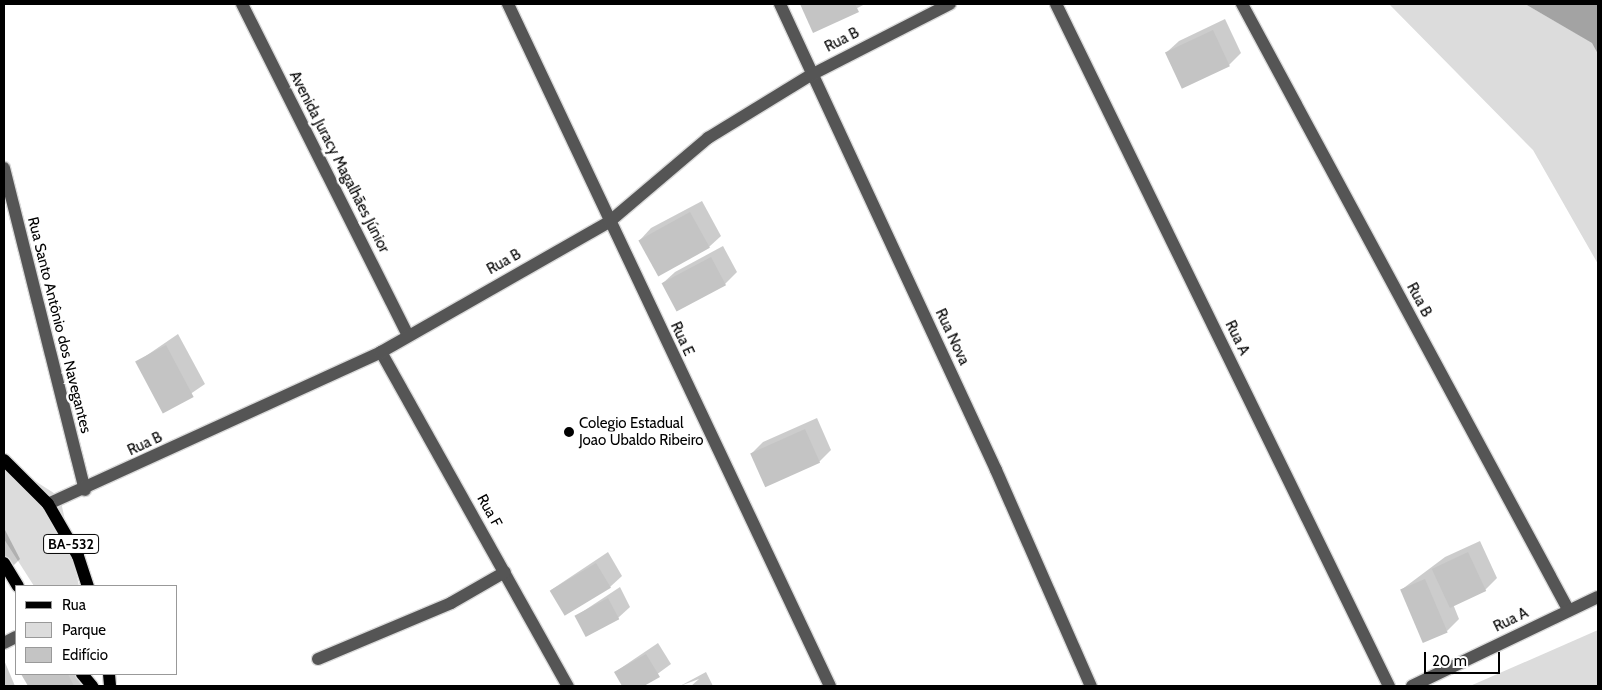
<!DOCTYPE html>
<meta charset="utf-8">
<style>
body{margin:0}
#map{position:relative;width:1602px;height:690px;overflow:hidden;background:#fff;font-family:Cabin,sans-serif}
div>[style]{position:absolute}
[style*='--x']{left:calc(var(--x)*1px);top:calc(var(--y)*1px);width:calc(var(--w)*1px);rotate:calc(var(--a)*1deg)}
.green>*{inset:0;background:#dcdcdc}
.water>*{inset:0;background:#a3a3a3}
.shadow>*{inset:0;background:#0003}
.building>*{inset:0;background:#c4c4c4;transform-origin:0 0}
.roads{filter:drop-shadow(1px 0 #dbdbdb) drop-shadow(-1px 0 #dbdbdb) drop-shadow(0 1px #dbdbdb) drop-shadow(0 -1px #dbdbdb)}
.minor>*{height:12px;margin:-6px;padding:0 6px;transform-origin:6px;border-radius:6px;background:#555}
.major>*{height:12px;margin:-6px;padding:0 6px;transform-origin:6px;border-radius:6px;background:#000}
.dots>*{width:14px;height:14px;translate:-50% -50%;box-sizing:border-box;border:2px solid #fff;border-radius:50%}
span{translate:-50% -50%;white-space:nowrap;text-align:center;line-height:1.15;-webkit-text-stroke:5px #fff;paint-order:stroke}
.shield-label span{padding:1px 4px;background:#fff;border:1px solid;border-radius:4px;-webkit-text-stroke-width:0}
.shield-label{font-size:14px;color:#000;font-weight:700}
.street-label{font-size:15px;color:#000}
.poi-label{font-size:15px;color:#000}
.left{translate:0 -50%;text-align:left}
.frame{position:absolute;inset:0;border:5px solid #000;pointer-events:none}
.legend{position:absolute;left:15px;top:585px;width:162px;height:90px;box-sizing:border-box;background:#fff;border:1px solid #999;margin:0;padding:6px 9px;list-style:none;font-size:15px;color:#000}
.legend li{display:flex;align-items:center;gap:10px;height:25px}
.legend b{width:25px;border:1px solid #999}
.scale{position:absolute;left:1424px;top:652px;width:76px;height:22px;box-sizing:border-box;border:2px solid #000;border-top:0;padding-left:6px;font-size:15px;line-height:18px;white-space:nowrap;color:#000;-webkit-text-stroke:4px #fff;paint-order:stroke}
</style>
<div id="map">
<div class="green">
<div style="clip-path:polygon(1389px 4px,1525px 4px,1593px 43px,1598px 54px,1598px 264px,1533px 150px)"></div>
<div style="clip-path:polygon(4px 461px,60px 497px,79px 586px,34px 586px,4px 539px)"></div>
<div style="clip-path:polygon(1598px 630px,1598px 686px,1470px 686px)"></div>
</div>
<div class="water">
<div style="clip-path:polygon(1525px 4px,1598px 4px,1598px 54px,1592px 43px)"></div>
</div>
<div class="shadow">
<div style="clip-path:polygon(801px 4px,865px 4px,814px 31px)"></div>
<div style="clip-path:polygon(1225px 19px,1241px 53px,1229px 65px,1167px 52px,1179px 41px)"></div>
<div style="clip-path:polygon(702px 201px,721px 236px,709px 247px,640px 240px,651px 228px)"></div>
<div style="clip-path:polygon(723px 246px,737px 272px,725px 284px,663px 283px,675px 272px)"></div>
<div style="clip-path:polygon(178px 334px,205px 384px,164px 412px,137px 362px)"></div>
<div style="clip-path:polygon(817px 418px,831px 450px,819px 462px,751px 454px,763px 442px)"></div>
<div style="clip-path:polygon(4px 528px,20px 559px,4px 575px)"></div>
<div style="clip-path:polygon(1480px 541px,1497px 578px,1485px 590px,1453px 604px,1459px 619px,1447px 631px,1401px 590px,1445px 557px)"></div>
<div style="clip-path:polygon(608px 552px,622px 576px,610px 587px,551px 590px)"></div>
<div style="clip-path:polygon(620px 587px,630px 607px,618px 618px,576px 616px)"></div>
<div style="clip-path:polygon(658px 643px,671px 664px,641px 686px,623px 686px,615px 672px)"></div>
<div style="clip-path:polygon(4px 660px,15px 686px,4px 686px)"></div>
<div style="clip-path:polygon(706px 672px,713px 686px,691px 686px,699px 679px,680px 686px)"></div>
<div style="clip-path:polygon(23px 674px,86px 674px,92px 686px,29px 686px)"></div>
</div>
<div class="building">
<div style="clip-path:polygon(800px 4px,855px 4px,859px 12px,813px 33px)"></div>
<div style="left:1213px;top:30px;width:40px;height:53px;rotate:65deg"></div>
<div style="left:690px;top:212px;width:41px;height:59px;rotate:61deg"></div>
<div style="left:711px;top:257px;width:32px;height:56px;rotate:62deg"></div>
<div style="left:166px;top:345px;width:59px;height:35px;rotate:62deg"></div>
<div style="left:805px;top:429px;width:37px;height:60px;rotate:66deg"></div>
<div style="left:1468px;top:552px;width:43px;height:40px;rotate:65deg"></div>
<div style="left:596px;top:563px;width:29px;height:54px;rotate:59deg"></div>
<div style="left:1425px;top:579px;width:58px;height:27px;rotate:67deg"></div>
<div style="left:608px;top:598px;width:24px;height:38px;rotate:62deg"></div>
<div style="clip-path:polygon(646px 654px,660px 677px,644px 686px,622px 686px,614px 672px)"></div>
<div style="clip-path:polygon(21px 674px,68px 674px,74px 686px,28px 686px)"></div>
</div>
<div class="roads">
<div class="minor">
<div style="--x:242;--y:4;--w:370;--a:63.4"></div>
<div style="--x:508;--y:4;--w:754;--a:64.73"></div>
<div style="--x:780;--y:4;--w:514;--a:65.13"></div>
<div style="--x:996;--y:470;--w:236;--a:66.3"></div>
<div style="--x:1056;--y:4;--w:759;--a:63.98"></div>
<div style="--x:1242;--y:4;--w:689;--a:61.69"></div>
<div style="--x:4;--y:168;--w:332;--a:75.9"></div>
<div style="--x:381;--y:352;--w:383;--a:60.8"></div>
<div style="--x:48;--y:504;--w:366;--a:-24.5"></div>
<div style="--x:381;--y:352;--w:262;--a:-29.7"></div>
<div style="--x:609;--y:222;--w:130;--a:-40.3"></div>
<div style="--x:708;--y:138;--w:121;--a:-31.5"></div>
<div style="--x:811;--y:75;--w:156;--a:-27.1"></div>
<div style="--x:4;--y:643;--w:13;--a:-27"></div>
<div style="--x:318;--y:659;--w:144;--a:-22.8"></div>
<div style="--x:451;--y:603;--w:62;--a:-29.9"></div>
<div style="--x:1412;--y:686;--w:206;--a:-25.6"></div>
</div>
<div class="major">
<div style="--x:4;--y:460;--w:62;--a:45"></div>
<div style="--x:48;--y:504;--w:60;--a:60"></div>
<div style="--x:78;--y:556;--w:32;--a:72"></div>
<div style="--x:4;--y:563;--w:27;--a:59"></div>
<div style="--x:82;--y:674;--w:16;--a:50"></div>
<div style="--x:109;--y:674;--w:12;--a:85"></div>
</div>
</div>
<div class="dots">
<div style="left:569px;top:432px;background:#000"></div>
</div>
<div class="shield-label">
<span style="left:71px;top:544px">BA-532</span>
</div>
<div class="street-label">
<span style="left:842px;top:40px;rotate:-27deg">Rua B</span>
<span style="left:339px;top:162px;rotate:63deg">Avenida Juracy Magalhães Júnior</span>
<span style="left:504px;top:262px;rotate:-29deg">Rua B</span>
<span style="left:1419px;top:300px;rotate:62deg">Rua B</span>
<span style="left:59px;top:325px;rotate:76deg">Rua Santo Antônio dos Navegantes</span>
<span style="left:952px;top:337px;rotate:65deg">Rua Nova</span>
<span style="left:1237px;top:338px;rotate:64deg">Rua A</span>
<span style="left:682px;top:339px;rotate:65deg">Rua E</span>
<span style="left:145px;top:444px;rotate:-25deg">Rua B</span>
<span style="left:489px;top:511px;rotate:61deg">Rua F</span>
<span style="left:1511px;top:620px;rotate:-26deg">Rua A</span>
</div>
<div class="poi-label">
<span class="left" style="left:579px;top:432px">Colegio Estadual<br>Joao Ubaldo Ribeiro</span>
</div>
<div class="frame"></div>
<ul class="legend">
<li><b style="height:6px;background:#000"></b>Rua</li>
<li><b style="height:14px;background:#dcdcdc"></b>Parque</li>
<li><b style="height:14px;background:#c4c4c4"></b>Edifício</li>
</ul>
<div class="scale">20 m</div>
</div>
